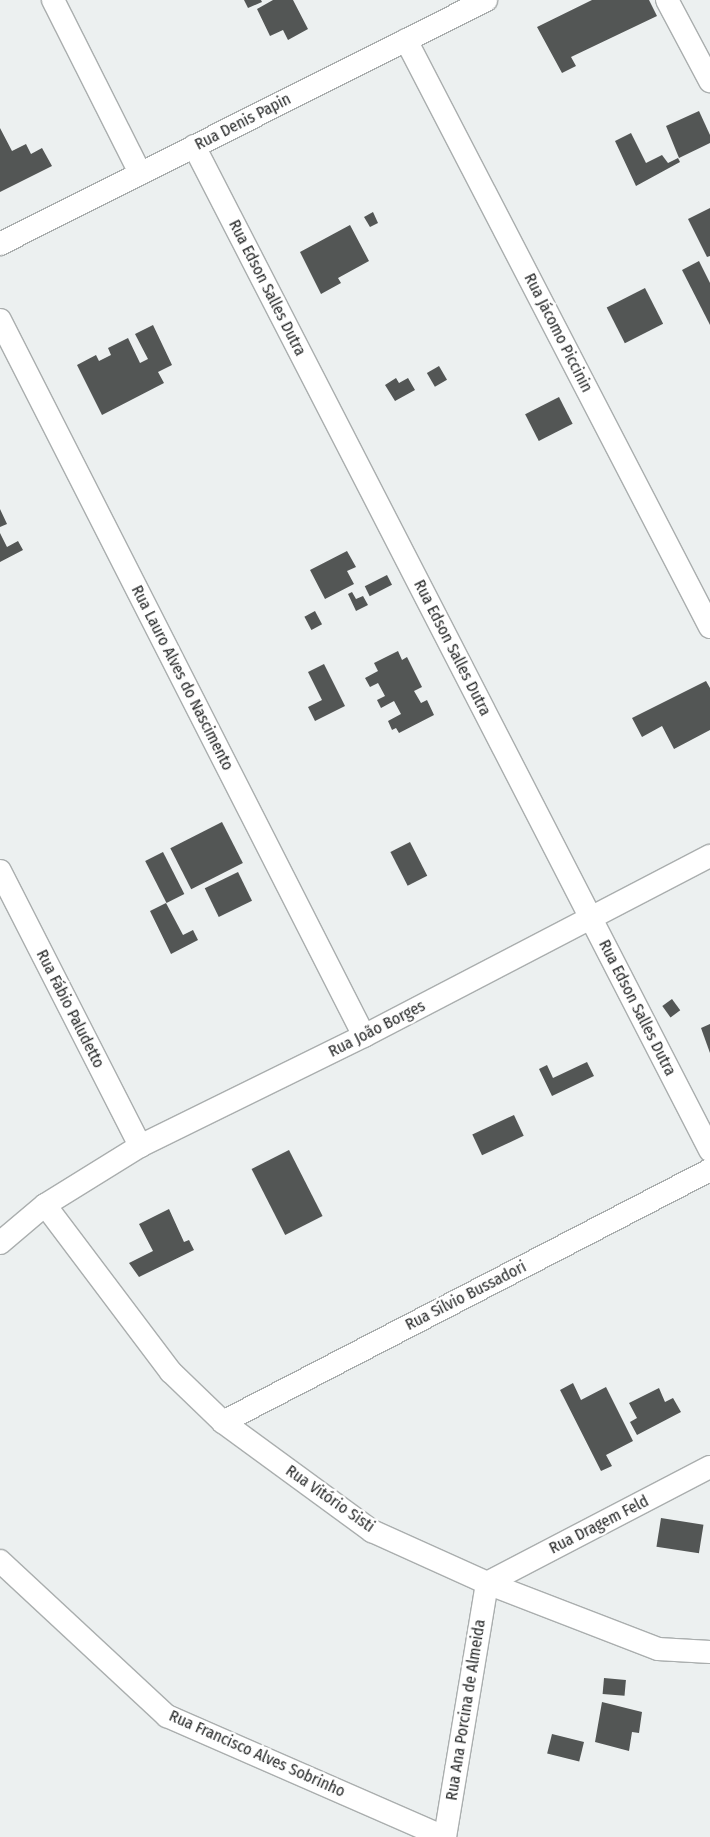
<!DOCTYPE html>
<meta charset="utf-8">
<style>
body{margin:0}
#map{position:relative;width:710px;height:1837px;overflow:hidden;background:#ecf0f0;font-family:"Fira Sans Condensed",sans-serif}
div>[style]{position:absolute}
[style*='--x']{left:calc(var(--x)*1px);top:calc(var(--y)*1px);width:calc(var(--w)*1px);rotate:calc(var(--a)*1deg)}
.building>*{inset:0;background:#535655;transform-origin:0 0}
.roads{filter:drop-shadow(1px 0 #aaaeae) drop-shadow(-1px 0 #aaaeae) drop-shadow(0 1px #aaaeae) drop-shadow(0 -1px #aaaeae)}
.street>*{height:22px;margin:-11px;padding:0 11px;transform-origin:11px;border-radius:11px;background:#fff}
span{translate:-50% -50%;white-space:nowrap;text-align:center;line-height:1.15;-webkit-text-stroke:5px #fff;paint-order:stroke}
.street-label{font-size:16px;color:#272929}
</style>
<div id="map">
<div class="building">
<div style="clip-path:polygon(244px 0,261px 0,262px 2px,248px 8px)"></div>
<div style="clip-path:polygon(273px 0,293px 0,308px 29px,288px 40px,283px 30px,270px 36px,257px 9px)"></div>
<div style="clip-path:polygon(592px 0,649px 0,657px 16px,571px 57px,576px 66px,562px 73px,537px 27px)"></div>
<div style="clip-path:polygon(699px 111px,710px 135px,710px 143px,679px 158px,666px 126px)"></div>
<div style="clip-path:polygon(0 128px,12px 151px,26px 144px,31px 154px,42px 148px,52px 166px,0 192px)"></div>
<div style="clip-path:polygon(631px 133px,646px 163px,662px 155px,668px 163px,678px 158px,680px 162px,636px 186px,615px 141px)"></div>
<div style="clip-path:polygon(710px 208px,710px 256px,707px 257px,688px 219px)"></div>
<div style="clip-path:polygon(373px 212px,378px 223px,370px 227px,364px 217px)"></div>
<div style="clip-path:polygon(350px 225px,369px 261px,338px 278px,341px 283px,321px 294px,300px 252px)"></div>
<div style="clip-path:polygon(699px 261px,710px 283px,710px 325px,682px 270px)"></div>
<div style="left:645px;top:288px;width:40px;height:43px;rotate:63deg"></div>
<div style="clip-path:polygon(153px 325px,172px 365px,158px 372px,164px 383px,102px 415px,77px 365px,96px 355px,99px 361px,111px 355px,108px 348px,128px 338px,140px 363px,148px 359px,135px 334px)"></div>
<div style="left:439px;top:366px;width:16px;height:14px;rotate:60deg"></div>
<div style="clip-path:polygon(396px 378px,399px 383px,408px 378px,415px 390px,395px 401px,385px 385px)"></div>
<div style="left:559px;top:397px;width:30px;height:38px;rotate:63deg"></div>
<div style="clip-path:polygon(0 509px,7px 524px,0 527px)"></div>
<div style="clip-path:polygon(0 533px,7px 547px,18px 541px,23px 550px,0 562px)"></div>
<div style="clip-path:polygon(347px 551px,356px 567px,347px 571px,354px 584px,325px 599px,310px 570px)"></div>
<div style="left:387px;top:575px;width:11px;height:25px;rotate:63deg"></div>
<div style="clip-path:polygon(352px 592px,356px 599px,363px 596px,368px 605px,356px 611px,348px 594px)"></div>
<div style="left:315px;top:611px;width:15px;height:12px;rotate:62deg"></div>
<div style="clip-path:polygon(398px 651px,402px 660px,407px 657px,422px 687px,414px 691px,421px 703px,427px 700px,434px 715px,399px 733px,396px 728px,392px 730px,388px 721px,401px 714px,394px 701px,381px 708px,377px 700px,385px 696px,378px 683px,370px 687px,365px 678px,378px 671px,374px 663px)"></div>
<div style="clip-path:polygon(324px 664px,345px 706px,315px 721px,308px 707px,322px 700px,308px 672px)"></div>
<div style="clip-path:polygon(706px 681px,710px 688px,710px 730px,674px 749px,662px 726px,642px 737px,632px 718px)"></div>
<div style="left:222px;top:822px;width:46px;height:58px;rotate:63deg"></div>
<div style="left:410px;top:842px;width:38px;height:22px;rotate:63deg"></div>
<div style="left:163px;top:852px;width:47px;height:20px;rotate:63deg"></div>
<div style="left:238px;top:872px;width:32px;height:37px;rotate:64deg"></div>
<div style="clip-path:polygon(166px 903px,183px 935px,193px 930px,198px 940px,171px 954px,150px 911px)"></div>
<div style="left:672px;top:999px;width:14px;height:12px;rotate:54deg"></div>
<div style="clip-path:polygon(710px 1024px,710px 1053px,701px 1028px)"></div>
<div style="clip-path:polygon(587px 1062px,594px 1076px,552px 1096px,539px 1069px,547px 1065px,553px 1078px)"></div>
<div style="left:514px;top:1115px;width:23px;height:46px;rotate:65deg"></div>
<div style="left:289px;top:1150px;width:74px;height:42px;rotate:63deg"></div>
<div style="clip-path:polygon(169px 1209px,184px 1242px,189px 1240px,194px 1250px,139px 1277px,129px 1263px,153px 1251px,139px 1224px)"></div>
<div style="clip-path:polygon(573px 1383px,581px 1400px,606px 1387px,633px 1441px,606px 1455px,612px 1466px,601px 1471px,560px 1390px)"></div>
<div style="clip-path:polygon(659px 1388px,665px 1402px,673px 1398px,681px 1412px,637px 1435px,630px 1422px,637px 1418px,629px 1403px)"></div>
<div style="left:661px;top:1518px;width:43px;height:29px;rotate:9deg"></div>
<div style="left:604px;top:1678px;width:22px;height:16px;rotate:5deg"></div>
<div style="clip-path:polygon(602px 1702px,642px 1712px,639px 1733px,632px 1732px,629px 1751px,595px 1742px)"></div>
<div style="left:552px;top:1734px;width:33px;height:20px;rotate:14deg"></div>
</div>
<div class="roads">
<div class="street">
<div style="--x:53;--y:0;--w:194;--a:63.3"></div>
<div style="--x:667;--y:0;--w:92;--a:62"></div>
<div style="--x:406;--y:40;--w:661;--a:62.62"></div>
<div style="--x:194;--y:146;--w:1129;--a:62.8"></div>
<div style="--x:0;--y:244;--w:544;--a:-26.66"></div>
<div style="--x:0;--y:320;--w:803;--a:63.05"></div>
<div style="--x:0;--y:871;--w:309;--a:63"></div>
<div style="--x:45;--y:1205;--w:209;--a:53"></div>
<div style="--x:171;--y:1372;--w:72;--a:43.9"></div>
<div style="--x:223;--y:1422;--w:185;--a:36.2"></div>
<div style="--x:372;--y:1531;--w:126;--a:24.3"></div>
<div style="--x:487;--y:1583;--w:183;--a:21.1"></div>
<div style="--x:658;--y:1649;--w:52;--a:3.3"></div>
<div style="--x:0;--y:1243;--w:59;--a:-40.2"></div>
<div style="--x:45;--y:1205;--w:112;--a:-31.8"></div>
<div style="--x:140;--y:1146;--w:250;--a:-26.2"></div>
<div style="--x:364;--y:1036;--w:390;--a:-27.5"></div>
<div style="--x:223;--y:1422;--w:548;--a:-27.36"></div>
<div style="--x:0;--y:1561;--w:228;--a:42.9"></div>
<div style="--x:167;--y:1716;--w:302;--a:23.6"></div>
<div style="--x:487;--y:1583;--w:251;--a:-27.5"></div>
<div style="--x:445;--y:1837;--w:257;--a:-80.6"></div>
</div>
</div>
<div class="street-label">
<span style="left:243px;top:122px;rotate:-27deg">Rua Denis Papin</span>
<span style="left:267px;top:288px;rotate:63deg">Rua Edson Salles Dutra</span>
<span style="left:558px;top:333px;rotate:63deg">Rua Jácomo Piccinin</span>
<span style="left:452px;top:648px;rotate:63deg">Rua Edson Salles Dutra</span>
<span style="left:182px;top:678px;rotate:63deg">Rua Lauro Alves do Nascimento</span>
<span style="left:637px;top:1008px;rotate:63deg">Rua Edson Salles Dutra</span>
<span style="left:70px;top:1009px;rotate:63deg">Rua Fábio Paludetto</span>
<span style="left:377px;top:1029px;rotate:-27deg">Rua João Borges</span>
<span style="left:466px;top:1296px;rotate:-27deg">Rua Sílvio Bussadori</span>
<span style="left:330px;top:1499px;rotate:35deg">Rua Vitório Sisti</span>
<span style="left:599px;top:1525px;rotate:-27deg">Rua Dragem Feld</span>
<span style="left:466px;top:1710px;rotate:-81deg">Rua Ana Porcina de Almeida</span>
<span style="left:257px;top:1754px;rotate:24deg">Rua Francisco Alves Sobrinho</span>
</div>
</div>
